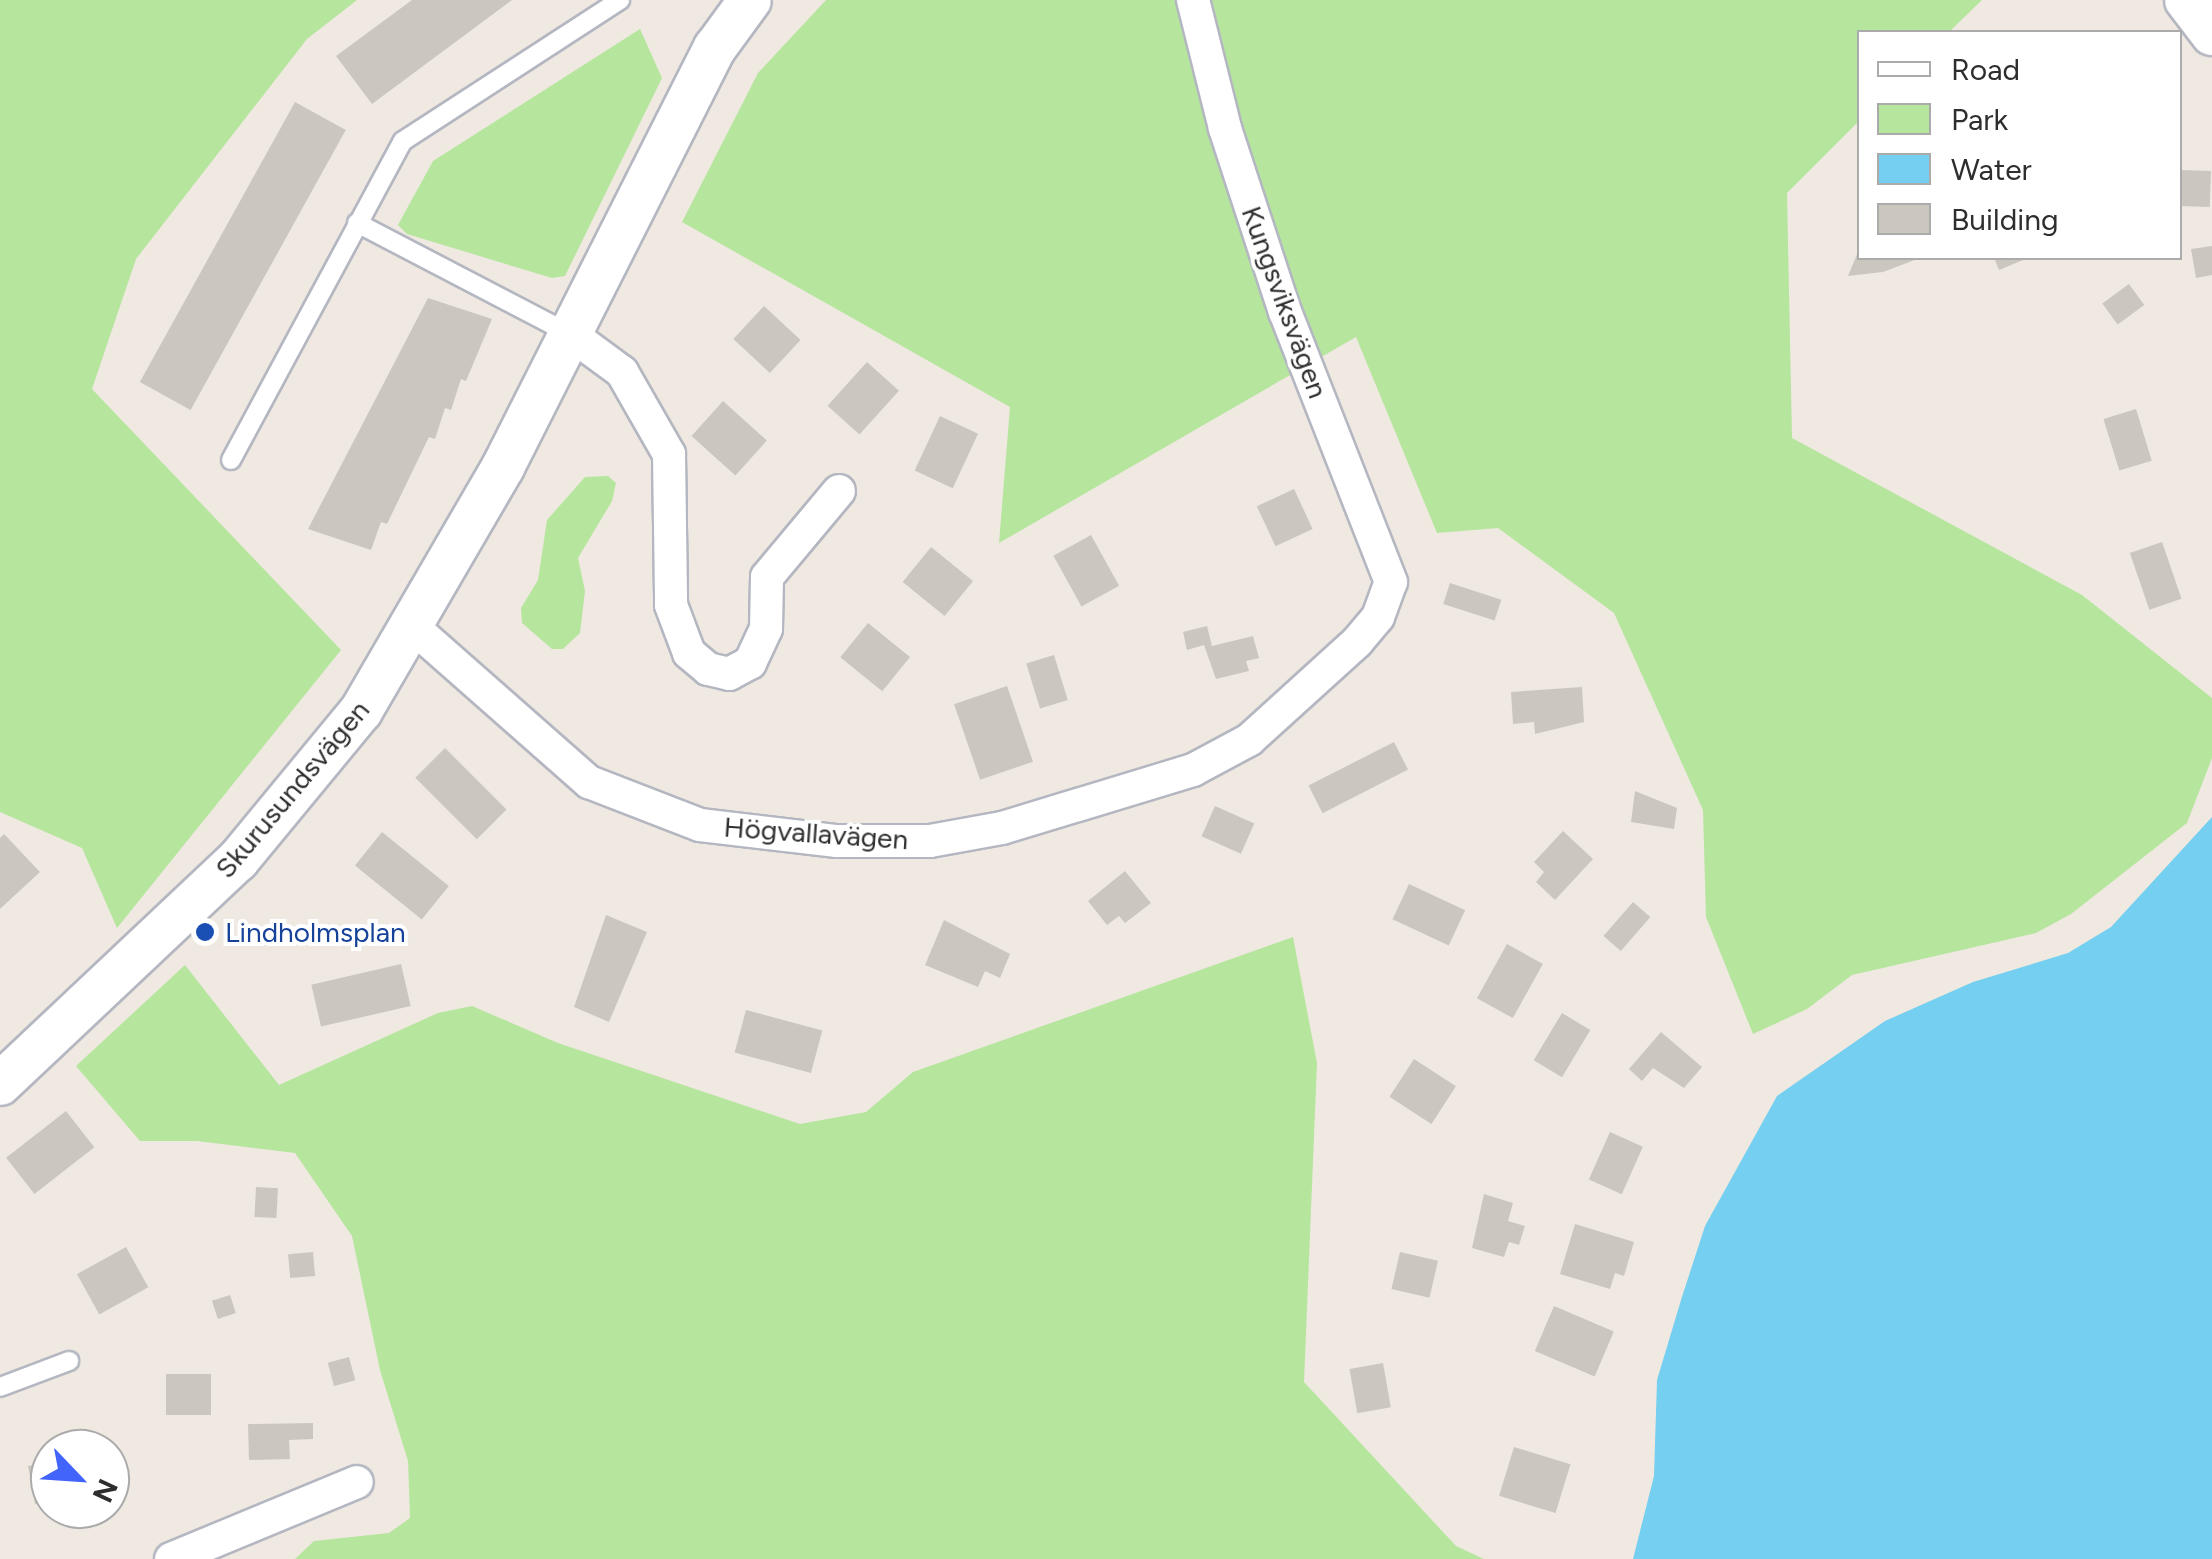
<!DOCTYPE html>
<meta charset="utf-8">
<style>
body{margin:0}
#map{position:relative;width:2212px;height:1559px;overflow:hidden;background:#efe9e1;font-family:Figtree,sans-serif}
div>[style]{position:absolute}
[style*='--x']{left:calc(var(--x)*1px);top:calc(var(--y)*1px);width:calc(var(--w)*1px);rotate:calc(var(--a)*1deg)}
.green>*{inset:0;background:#b6e59e}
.water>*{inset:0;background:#75cff0}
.building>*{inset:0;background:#cbc7bf;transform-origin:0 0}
.roads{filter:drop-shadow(2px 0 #b4b7c1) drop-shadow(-2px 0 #b4b7c1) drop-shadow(0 2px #b4b7c1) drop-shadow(0 -2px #b4b7c1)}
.service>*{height:18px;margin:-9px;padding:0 9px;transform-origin:9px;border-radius:9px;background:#fff}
.minor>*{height:32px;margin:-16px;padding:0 16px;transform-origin:16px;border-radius:16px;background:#fff}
.tertiary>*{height:42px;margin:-21px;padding:0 21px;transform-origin:21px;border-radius:21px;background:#fff}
.dots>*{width:28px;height:28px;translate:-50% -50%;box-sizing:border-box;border:5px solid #fff;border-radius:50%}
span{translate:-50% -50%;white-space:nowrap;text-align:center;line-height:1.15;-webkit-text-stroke:8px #fff;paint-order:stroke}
.street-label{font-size:28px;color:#2e2e2e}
.transit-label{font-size:28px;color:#164399}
.left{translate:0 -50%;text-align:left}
.legend{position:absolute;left:1857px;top:30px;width:325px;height:230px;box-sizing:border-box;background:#fff;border:2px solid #ababab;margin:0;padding:12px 18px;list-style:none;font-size:30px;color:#2e2e2e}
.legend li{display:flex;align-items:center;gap:20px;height:50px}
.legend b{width:50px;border:2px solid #ababab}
.north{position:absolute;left:30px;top:1429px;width:100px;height:100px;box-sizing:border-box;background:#fff;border:2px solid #ababab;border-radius:50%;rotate:115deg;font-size:28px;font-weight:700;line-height:40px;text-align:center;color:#2e2e2e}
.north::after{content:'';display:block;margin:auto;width:35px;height:45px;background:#4264fb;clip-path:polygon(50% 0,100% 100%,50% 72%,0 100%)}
</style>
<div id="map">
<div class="green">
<div style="clip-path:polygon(0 0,357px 0,307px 39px,136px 259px,92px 389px,341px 650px,117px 928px,82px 848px,0 812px)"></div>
<div style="clip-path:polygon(826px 0,1982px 0,1949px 32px,1860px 32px,1859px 121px,1787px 193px,1792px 438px,2082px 595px,2212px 698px,2212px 758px,2187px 823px,2071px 914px,2036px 933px,1852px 975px,1807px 1009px,1753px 1034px,1706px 917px,1703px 810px,1614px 613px,1498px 528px,1437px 533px,1356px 337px,999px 543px,1010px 407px,682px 222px,758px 73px)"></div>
<div style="clip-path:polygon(640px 29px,662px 78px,565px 276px,552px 278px,407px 234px,398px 225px,433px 161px)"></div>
<div style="clip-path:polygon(608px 476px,616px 483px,612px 501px,578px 558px,585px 591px,580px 633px,563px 649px,552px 649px,522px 623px,521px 608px,538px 580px,547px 520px,585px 477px)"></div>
<div style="clip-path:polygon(1293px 937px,1317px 1063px,1304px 1382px,1456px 1546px,1484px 1559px,295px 1559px,314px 1541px,389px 1533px,410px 1518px,408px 1461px,380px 1370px,352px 1236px,295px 1153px,197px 1141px,140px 1141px,76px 1066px,185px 965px,279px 1085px,438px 1013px,472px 1006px,558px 1043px,800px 1124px,866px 1112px,913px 1072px)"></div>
</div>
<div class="water">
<div style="clip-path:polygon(2212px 817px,2212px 1559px,1633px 1559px,1654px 1476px,1657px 1380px,1681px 1300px,1705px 1226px,1777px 1096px,1885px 1021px,1973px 982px,2068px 953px,2111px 927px)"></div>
</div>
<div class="building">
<div style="clip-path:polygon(412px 0,512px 0,372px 104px,336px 56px)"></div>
<div style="left:295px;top:102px;width:58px;height:320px;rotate:29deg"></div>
<div style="left:2180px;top:170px;width:31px;height:36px;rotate:2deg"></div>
<div style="clip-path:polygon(2212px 246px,2212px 275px,2196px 278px,2191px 249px)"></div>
<div style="clip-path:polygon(1860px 247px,1860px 258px,1920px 258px,1883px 272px,1848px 276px)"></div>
<div style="clip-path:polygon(1994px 258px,2028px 258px,1999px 270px)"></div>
<div style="left:2129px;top:284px;width:26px;height:33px;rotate:54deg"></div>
<div style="clip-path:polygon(428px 298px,492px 319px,466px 381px,461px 379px,451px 410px,445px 408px,435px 439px,429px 437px,387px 524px,381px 522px,371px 550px,308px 529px)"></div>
<div style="left:764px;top:306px;width:50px;height:45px;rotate:43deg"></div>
<div style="left:867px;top:362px;width:43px;height:59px;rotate:42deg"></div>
<div style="left:723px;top:401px;width:59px;height:47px;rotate:42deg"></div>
<div style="left:2136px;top:409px;width:54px;height:34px;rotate:73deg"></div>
<div style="left:940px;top:416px;width:42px;height:60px;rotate:25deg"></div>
<div style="left:1294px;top:489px;width:44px;height:41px;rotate:65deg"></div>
<div style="left:1091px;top:535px;width:58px;height:43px;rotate:61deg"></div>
<div style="left:2162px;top:542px;width:60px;height:34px;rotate:71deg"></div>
<div style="left:931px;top:547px;width:54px;height:45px;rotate:39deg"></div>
<div style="left:1450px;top:583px;width:54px;height:22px;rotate:18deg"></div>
<div style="left:868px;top:623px;width:54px;height:44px;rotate:39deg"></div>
<div style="clip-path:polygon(1207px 626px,1212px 646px,1253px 636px,1259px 658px,1246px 661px,1249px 671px,1216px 679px,1204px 645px,1187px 650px,1183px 632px)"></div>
<div style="left:1054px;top:655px;width:47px;height:29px;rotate:73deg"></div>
<div style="left:1007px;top:686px;width:80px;height:56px;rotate:71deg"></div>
<div style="clip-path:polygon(1582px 687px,1584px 722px,1535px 734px,1534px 722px,1513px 724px,1511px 692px)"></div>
<div style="left:1394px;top:742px;width:31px;height:96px;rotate:63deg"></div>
<div style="left:445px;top:748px;width:87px;height:42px;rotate:45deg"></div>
<div style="clip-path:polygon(1635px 791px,1677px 808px,1674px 829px,1631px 822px)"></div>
<div style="left:1215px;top:806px;width:43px;height:33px;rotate:24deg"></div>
<div style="clip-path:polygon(1563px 831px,1593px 859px,1555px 900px,1536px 882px,1544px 872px,1534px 862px)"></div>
<div style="left:382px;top:832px;width:86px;height:43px;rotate:39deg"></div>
<div style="clip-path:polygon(4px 834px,40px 872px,0 909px,0 838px)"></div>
<div style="clip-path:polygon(1125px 871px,1151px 903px,1125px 923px,1119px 916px,1107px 925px,1088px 901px)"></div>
<div style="left:1409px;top:884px;width:62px;height:39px;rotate:25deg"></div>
<div style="left:1633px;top:902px;width:23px;height:45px;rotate:41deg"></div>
<div style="clip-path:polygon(606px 915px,647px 932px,609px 1022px,574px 1007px)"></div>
<div style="clip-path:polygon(944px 920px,1010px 954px,1000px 978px,985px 971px,978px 987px,925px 965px)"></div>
<div style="left:1507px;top:944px;width:41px;height:62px;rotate:29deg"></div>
<div style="left:401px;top:964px;width:43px;height:92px;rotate:77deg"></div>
<div style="left:746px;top:1010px;width:79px;height:44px;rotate:15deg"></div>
<div style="left:1562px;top:1013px;width:33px;height:55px;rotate:31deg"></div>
<div style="clip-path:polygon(1661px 1032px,1702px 1067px,1684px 1088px,1653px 1068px,1642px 1081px,1629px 1069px)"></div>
<div style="left:1414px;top:1059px;width:50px;height:45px;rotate:33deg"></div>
<div style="left:66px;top:1111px;width:46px;height:76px;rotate:52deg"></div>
<div style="left:1610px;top:1132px;width:36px;height:52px;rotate:24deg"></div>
<div style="left:256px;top:1187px;width:22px;height:30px;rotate:3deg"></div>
<div style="clip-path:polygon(1484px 1194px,1513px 1203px,1508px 1221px,1525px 1226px,1519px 1245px,1509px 1242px,1504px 1257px,1472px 1248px)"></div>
<div style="clip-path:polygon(1575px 1224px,1634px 1242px,1624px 1276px,1615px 1273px,1610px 1289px,1560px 1274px)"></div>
<div style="left:126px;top:1247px;width:46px;height:56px;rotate:61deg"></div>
<div style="left:313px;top:1252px;width:24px;height:25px;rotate:85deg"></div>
<div style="left:1400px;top:1252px;width:39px;height:38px;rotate:13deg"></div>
<div style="left:230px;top:1295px;width:19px;height:19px;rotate:72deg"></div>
<div style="left:1554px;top:1306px;width:65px;height:49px;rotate:23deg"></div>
<div style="left:349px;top:1357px;width:24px;height:22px;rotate:75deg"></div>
<div style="left:1383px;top:1363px;width:45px;height:34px;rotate:80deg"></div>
<div style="left:166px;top:1374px;width:45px;height:41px"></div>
<div style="clip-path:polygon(313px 1423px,313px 1439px,289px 1440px,290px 1459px,249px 1460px,248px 1424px)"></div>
<div style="left:1514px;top:1447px;width:59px;height:51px;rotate:17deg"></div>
<div style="clip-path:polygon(50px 1462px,50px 1501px,35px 1504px,28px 1466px)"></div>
</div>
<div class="roads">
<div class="service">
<div style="--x:357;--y:223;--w:242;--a:27.5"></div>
<div style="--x:231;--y:460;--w:362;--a:-61.7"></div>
<div style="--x:403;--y:141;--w:259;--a:-33"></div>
<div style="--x:0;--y:1387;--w:74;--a:-20.6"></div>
</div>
<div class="minor">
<div style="--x:573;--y:336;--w:61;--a:36.3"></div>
<div style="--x:622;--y:372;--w:95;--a:60.2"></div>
<div style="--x:669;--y:454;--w:151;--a:89.2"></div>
<div style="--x:671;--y:605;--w:51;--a:69.4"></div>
<div style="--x:689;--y:653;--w:25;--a:40"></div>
<div style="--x:708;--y:669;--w:22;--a:13"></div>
<div style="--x:729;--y:674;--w:24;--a:-28"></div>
<div style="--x:750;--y:663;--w:38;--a:-65"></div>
<div style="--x:766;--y:629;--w:52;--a:-88.9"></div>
<div style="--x:767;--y:577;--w:112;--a:-50.1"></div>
<div style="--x:413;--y:627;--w:235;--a:41.4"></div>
<div style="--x:589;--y:782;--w:119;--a:21.2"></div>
<div style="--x:700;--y:825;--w:138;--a:6.7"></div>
<div style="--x:837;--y:841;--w:93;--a:0"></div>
<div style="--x:930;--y:841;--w:73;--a:-10.2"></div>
<div style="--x:1002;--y:828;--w:200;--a:-16.9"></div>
<div style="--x:1193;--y:770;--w:64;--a:-28.2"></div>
<div style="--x:1249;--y:740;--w:146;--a:-42.2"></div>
<div style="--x:1357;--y:642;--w:33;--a:-50"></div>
<div style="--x:1378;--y:617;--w:37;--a:-70"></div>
<div style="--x:1391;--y:582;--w:290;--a:-111.4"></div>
<div style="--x:1285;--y:312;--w:194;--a:-108.1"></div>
<div style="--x:1225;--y:128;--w:132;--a:-104"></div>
<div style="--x:171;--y:1559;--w:201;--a:-22.5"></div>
</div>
<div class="tertiary">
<div style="--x:2186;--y:0;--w:43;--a:52.6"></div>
<div style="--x:0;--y:1084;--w:327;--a:-43.3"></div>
<div style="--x:238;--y:860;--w:193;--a:-50.5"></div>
<div style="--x:361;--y:711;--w:282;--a:-59.8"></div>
<div style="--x:503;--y:467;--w:470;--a:-63.2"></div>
<div style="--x:715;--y:48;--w:59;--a:-53.9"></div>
</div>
</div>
<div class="dots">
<div style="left:205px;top:932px;background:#1a4fb4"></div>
</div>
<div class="street-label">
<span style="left:1285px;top:302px;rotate:70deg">Kungsviksvägen</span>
<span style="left:292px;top:789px;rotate:-50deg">Skurusundsvägen</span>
<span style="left:816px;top:833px;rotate:4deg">Högvallavägen</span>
</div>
<div class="transit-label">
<span class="left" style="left:225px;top:932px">Lindholmsplan</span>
</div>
<ul class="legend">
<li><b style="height:12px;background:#fff"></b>Road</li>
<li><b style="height:28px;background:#b6e59e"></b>Park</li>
<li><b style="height:28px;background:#75cff0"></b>Water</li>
<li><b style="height:28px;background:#cbc7bf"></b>Building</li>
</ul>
<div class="north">N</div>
</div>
